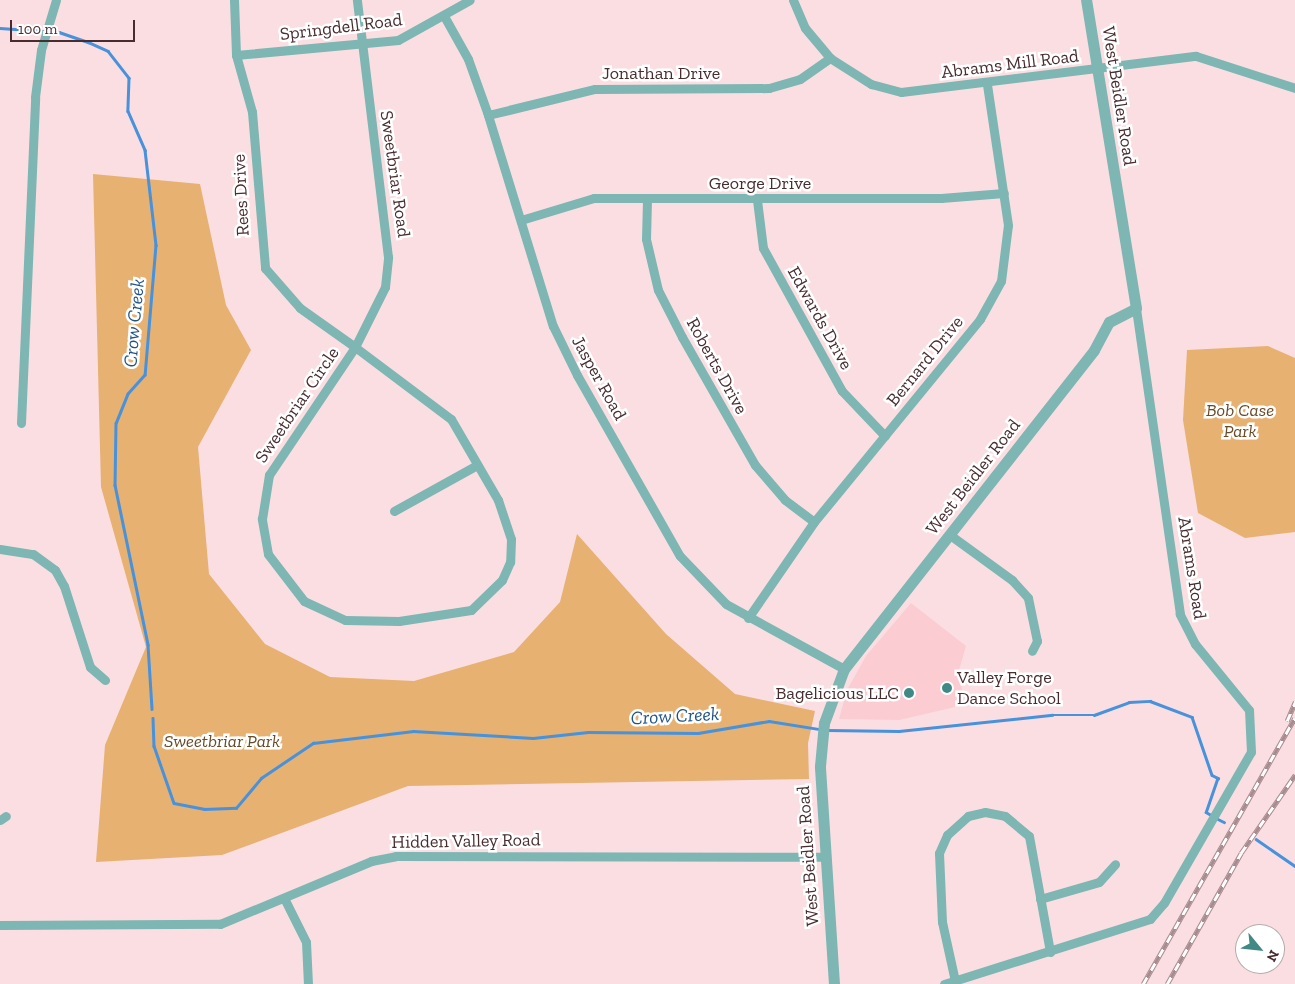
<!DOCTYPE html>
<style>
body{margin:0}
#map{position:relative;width:1295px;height:984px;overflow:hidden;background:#fbdee2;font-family:"Zilla Slab",serif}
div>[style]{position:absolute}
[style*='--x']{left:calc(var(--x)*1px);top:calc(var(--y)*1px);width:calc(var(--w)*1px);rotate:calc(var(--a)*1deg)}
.built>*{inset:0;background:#fbccd2}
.green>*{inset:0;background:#e7b172}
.stream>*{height:2.5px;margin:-1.25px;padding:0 1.25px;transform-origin:1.25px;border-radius:1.25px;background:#4792db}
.minor>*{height:9px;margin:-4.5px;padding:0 4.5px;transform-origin:4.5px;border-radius:4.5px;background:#7db6b2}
.tertiary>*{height:11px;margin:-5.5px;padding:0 5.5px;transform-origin:5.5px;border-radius:5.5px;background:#7db6b2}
.rail>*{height:4.5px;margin-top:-2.25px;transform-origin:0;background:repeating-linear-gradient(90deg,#fff 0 8px,#a78c8f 0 16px);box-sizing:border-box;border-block:1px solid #a78c8f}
.dots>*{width:14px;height:14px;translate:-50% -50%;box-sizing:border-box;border:2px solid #fff;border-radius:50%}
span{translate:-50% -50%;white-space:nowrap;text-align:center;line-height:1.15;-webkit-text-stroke:5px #fff;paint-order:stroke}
.street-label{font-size:18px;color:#472d30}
.park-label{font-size:18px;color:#684b27;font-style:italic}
.poi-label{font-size:18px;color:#472d30}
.left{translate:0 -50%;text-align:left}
.right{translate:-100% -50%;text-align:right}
.water-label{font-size:19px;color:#1f5384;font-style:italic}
.north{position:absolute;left:1235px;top:924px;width:50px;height:50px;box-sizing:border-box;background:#fff;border:1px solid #b5abac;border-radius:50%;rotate:118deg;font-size:14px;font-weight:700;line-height:20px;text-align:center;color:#472d30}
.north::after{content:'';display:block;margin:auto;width:18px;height:22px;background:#418984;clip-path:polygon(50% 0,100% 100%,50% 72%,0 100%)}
.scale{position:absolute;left:10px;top:20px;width:125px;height:22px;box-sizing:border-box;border:2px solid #472d30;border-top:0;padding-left:6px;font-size:15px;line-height:18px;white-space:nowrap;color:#472d30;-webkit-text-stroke:4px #fff;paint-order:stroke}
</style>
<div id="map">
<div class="built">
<div style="clip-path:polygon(911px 603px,966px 646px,959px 670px,964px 705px,899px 720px,839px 719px,847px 690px,866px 656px)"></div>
</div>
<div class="green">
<div style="clip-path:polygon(93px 174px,200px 184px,226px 305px,251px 350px,198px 447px,209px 574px,265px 644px,330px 677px,414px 681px,514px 652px,560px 602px,577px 534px,666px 634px,735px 694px,815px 711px,808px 743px,809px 779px,408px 786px,222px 855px,96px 862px,105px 745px,146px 647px,101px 487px)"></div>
<div style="clip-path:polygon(1268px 346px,1295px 358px,1295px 532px,1245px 538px,1198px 513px,1183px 420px,1187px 350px)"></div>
</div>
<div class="stream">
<div style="--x:0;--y:28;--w:59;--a:3.9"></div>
<div style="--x:59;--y:32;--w:31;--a:19"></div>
<div style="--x:88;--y:42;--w:22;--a:24"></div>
<div style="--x:108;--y:51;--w:34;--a:52"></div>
<div style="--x:129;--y:78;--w:33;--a:92"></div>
<div style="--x:128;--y:111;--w:43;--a:66.4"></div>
<div style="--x:145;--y:150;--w:96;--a:83.4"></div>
<div style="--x:156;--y:245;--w:130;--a:94.8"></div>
<div style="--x:145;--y:375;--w:25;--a:132"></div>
<div style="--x:128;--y:394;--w:31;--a:112"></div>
<div style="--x:116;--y:423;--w:62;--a:90.9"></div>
<div style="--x:115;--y:485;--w:163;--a:78.3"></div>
<div style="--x:148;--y:645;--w:64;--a:86.4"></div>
<div style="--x:153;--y:718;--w:28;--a:88"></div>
<div style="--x:154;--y:746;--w:60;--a:70.7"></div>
<div style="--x:174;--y:803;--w:31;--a:11"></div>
<div style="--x:204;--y:809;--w:32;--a:-2"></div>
<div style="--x:236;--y:808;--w:39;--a:-50"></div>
<div style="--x:261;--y:778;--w:63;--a:-33.9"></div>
<div style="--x:313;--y:743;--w:101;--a:-6.8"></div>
<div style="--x:413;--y:731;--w:120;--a:3.3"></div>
<div style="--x:533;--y:738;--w:55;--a:-6.2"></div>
<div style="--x:588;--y:732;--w:110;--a:0.5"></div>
<div style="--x:698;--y:733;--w:72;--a:-9.6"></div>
<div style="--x:769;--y:721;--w:51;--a:9.1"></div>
<div style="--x:827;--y:730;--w:72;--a:0.8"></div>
<div style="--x:899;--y:731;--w:154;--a:-6"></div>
<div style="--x:1052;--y:715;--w:42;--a:0"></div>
<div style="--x:1094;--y:715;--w:37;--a:-20"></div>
<div style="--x:1129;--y:702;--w:21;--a:-3"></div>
<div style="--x:1150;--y:701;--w:45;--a:20.9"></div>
<div style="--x:1192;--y:717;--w:61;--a:71"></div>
<div style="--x:1212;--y:775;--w:7;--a:27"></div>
<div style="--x:1218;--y:778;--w:36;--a:109"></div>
<div style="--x:1206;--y:812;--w:6;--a:31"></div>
<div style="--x:1216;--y:818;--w:9;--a:27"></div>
<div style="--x:1256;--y:839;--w:47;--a:34.7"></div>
</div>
<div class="minor">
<div style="--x:234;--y:0;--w:55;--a:87.9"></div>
<div style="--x:236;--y:55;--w:59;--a:74.3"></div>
<div style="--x:252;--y:112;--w:157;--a:85.2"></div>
<div style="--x:265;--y:268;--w:53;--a:48.8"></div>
<div style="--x:300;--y:308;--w:67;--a:35.3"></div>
<div style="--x:355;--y:347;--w:67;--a:-63.4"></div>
<div style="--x:385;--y:287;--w:30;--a:-84"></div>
<div style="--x:388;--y:257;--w:259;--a:-96.9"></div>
<div style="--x:793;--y:0;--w:30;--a:67"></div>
<div style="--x:805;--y:28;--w:39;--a:50"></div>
<div style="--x:830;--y:58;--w:49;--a:32.4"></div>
<div style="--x:871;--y:84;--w:31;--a:15"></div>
<div style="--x:901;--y:92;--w:297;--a:-7"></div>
<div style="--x:1196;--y:56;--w:104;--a:17.9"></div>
<div style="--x:444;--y:16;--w:49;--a:60.8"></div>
<div style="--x:468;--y:59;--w:56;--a:70.3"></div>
<div style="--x:487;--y:112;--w:224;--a:72.9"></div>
<div style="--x:553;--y:326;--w:55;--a:63.9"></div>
<div style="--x:577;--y:375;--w:208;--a:60.4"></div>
<div style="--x:680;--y:556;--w:66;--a:46.2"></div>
<div style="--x:726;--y:604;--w:135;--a:28.8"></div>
<div style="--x:236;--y:55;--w:163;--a:-5.3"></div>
<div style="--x:398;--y:40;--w:82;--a:-29.1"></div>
<div style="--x:488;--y:115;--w:110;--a:-13.7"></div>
<div style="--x:595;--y:89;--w:174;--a:-0.3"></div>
<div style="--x:769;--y:88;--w:32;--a:-16"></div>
<div style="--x:800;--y:79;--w:37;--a:-35"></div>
<div style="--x:647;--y:199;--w:40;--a:91.4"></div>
<div style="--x:646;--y:239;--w:52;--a:76.8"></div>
<div style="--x:658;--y:290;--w:53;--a:62.9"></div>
<div style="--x:682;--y:337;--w:147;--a:60.3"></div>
<div style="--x:755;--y:465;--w:46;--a:49.4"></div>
<div style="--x:785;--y:500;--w:36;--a:37"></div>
<div style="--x:757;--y:200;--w:48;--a:82.9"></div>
<div style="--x:763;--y:248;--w:163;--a:61.1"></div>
<div style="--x:842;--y:391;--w:62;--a:46.3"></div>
<div style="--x:521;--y:220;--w:76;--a:-16.8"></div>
<div style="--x:594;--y:198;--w:347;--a:0"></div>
<div style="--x:941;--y:198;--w:63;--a:-4.5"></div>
<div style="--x:355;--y:347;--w:120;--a:36.9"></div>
<div style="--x:451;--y:419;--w:94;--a:59.9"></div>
<div style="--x:498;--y:500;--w:41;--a:71.6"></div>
<div style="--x:511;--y:539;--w:23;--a:92"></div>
<div style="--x:510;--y:562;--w:20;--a:114"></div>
<div style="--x:502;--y:580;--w:43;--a:135.9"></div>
<div style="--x:471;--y:610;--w:73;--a:171.3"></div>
<div style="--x:399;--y:621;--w:54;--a:-178.9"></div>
<div style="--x:345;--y:620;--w:45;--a:-155.1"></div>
<div style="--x:304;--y:601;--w:59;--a:-127.5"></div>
<div style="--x:268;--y:554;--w:36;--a:-100"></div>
<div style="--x:262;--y:519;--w:45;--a:-81"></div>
<div style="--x:269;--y:475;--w:154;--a:-56.1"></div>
<div style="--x:21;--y:423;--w:326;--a:-87.5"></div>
<div style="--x:35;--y:97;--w:47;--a:-82.7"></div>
<div style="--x:41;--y:50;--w:52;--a:-73.3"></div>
<div style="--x:394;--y:511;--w:95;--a:-29"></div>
<div style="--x:950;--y:535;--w:77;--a:36"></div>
<div style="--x:1012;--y:580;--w:24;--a:48"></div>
<div style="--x:1028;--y:598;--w:44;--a:78.2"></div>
<div style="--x:1037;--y:641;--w:11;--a:117"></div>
<div style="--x:0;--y:549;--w:33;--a:9"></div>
<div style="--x:33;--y:554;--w:27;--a:36"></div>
<div style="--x:55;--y:570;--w:18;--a:61"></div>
<div style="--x:64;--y:586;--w:85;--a:72.2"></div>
<div style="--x:90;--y:667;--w:20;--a:41"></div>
<div style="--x:748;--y:618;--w:116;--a:-55.5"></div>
<div style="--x:814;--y:522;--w:262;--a:-50.7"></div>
<div style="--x:980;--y:319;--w:43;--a:-61.1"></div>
<div style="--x:1001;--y:281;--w:56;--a:-82.9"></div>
<div style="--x:1008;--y:225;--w:143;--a:-98.5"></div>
<div style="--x:0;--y:820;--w:7;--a:-34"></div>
<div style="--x:1040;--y:899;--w:61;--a:-16.1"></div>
<div style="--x:1099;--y:882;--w:24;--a:-48"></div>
<div style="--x:285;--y:900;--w:47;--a:63.4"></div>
<div style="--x:306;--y:942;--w:42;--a:87.3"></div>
<div style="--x:0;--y:925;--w:220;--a:-0.3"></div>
<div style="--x:220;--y:924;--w:164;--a:-22.6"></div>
<div style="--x:371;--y:861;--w:25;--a:-11"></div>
<div style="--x:396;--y:856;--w:430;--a:0.1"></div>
<div style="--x:955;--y:981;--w:60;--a:-102.4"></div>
<div style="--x:942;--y:922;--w:69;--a:-92.5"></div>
<div style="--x:939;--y:853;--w:20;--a:-66"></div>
<div style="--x:947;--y:835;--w:28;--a:-42"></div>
<div style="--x:968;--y:816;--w:17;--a:-13"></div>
<div style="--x:985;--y:812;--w:20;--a:11"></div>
<div style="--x:1005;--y:816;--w:31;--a:40"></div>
<div style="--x:1029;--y:836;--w:118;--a:79.7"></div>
<div style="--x:944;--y:984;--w:216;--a:-17.5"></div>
<div style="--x:1150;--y:919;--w:21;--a:-49"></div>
<div style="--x:1164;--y:903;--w:174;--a:-60.1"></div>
<div style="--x:1251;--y:752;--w:42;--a:-92.7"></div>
<div style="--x:1249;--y:710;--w:85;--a:-129.3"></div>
<div style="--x:1195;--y:644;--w:34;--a:-117"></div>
<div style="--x:1180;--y:614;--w:309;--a:-98.2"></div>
</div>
<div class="tertiary">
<div style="--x:834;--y:984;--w:218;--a:-93.7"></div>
<div style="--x:820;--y:766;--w:43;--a:-84.7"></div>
<div style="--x:824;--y:723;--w:58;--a:-69.7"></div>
<div style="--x:844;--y:669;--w:405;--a:-51.9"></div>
<div style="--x:1094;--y:350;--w:32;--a:-62"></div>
<div style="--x:1109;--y:322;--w:30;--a:-27"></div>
<div style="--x:1136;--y:308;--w:312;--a:-99.2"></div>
</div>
<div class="rail">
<div style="--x:1287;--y:721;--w:21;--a:-67"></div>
<div style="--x:1143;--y:984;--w:306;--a:-60.3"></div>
<div style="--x:1167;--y:984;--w:150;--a:-60.5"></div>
<div style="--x:1241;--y:853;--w:95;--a:-55.3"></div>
</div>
<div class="dots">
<div style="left:947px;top:688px;background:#418984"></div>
<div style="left:909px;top:693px;background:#418984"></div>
</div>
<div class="street-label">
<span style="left:341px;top:27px;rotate:-7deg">Springdell Road</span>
<span style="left:1010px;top:64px;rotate:-7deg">Abrams Mill Road</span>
<span style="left:661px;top:73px">Jonathan Drive</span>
<span style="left:1119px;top:96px;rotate:81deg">West Beidler Road</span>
<span style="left:395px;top:174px;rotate:82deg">Sweetbriar Road</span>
<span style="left:760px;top:183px">George Drive</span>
<span style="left:241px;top:195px;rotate:-93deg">Rees Drive</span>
<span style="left:820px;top:318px;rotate:61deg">Edwards Drive</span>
<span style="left:925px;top:361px;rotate:-51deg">Bernard Drive</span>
<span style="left:717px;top:366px;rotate:61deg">Roberts Drive</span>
<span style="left:599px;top:378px;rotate:61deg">Jasper Road</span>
<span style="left:297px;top:405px;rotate:-56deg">Sweetbriar Circle</span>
<span style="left:973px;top:477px;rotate:-52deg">West Beidler Road</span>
<span style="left:1192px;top:568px;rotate:81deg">Abrams Road</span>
<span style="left:466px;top:841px;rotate:-1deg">Hidden Valley Road</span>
<span style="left:808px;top:856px;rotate:-94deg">West Beidler Road</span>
</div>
<div class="park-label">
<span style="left:1240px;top:421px">Bob Case<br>Park</span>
<span style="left:222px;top:741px">Sweetbriar Park</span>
</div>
<div class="poi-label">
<span class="left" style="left:957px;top:688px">Valley Forge<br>Dance School</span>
<span class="right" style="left:899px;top:693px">Bagelicious LLC</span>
</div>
<div class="water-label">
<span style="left:134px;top:323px;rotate:-85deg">Crow Creek</span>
<span style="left:675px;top:716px;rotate:-3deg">Crow Creek</span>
</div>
<div class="north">N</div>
<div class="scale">100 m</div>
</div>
